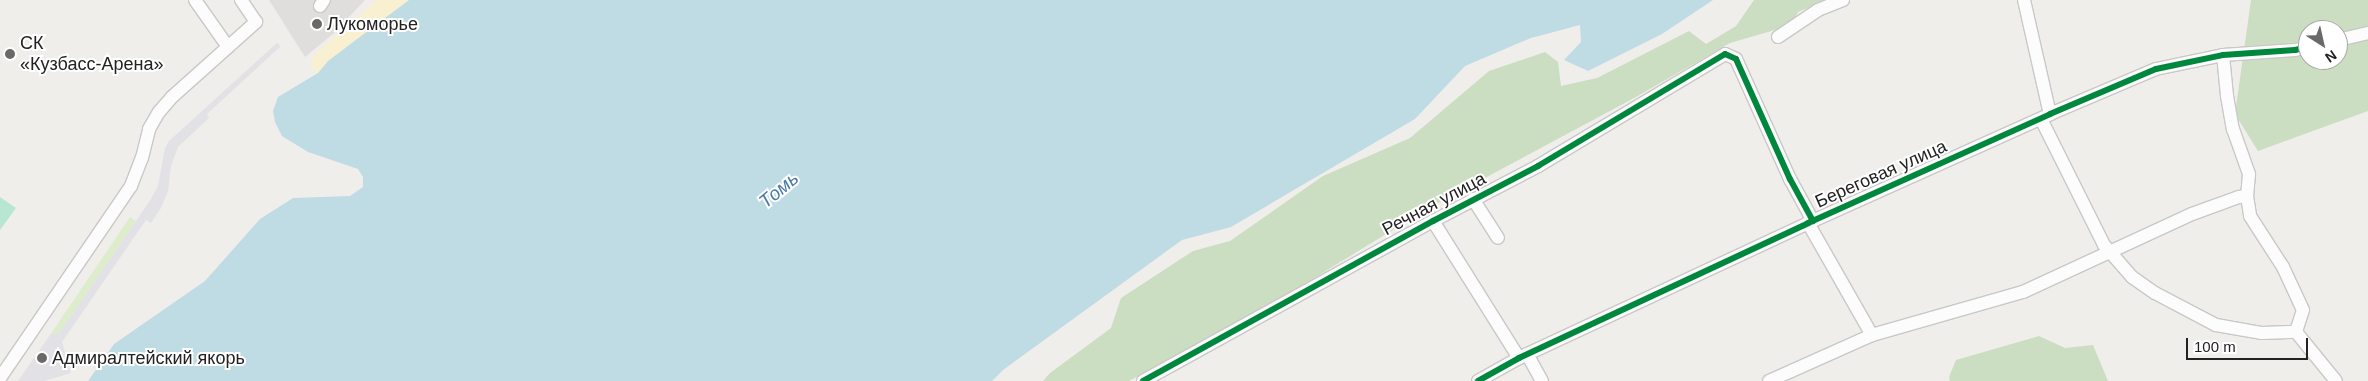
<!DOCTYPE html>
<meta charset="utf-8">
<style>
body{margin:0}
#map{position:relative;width:2368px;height:381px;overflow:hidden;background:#f0eeeb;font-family:Arial,sans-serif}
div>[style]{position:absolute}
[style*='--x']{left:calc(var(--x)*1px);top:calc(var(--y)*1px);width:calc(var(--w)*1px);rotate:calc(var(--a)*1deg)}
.residential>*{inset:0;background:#dfdedc}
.grass>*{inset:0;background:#ddeccb}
.forest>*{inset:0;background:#cbdec1}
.sand>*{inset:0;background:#f8f0d0}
.pitch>*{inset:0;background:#b7e6d2}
.plaza>*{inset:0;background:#e2e1e5}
.water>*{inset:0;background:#bfdbe3}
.roads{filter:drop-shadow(1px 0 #c9c8c7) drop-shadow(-1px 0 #c9c8c7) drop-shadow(0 1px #c9c8c7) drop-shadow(0 -1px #c9c8c7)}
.minor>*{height:12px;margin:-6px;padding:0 6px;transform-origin:6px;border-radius:6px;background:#fdfcfc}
.cycleway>*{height:6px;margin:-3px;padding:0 3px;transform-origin:3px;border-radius:3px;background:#00873e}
.dots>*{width:14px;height:14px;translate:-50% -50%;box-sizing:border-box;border:2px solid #fff;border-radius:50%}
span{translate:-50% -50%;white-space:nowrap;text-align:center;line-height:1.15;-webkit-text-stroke:4px #fff;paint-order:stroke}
.poi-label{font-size:18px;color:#222}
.left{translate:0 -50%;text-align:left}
.street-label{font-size:18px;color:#222}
.water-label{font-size:19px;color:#4a7aab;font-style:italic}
.north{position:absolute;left:2298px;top:20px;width:50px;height:50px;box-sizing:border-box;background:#fff;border:1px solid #a7a7a7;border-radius:50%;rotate:145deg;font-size:14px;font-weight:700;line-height:20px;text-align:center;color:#222}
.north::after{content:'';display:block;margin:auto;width:18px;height:22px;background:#6a6968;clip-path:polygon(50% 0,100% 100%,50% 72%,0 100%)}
.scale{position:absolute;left:2186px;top:338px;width:122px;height:22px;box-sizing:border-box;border:2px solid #222;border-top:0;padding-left:6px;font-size:15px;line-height:18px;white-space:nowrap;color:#222;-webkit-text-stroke:4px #fff;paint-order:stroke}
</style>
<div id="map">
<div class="residential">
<div style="clip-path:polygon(269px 0,365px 0,334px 33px,305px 57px)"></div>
</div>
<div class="grass">
<div style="clip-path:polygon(130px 217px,136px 221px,60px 332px,50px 335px)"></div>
</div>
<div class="forest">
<div style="clip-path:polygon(1754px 0,1827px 0,1798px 12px,1792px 25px,1730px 43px,1636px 97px,1427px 209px,1280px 299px,1129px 381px,1043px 381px,1050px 373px,1111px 328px,1121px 298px,1193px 251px,1230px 241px,1323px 176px,1410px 138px,1489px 71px,1545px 52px,1558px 62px,1561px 86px,1597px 78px,1689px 31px,1706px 44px,1736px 26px)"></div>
<div style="clip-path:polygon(evenodd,2251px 0,2368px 0,2368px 111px,2258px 151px,2235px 114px,2251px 0,2308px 30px,2338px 30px,2338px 60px,2308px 60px,2308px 30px)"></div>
<div style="clip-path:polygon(2039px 336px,2065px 348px,2093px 345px,2108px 381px,1950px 381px,1949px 377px,1956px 360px)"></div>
</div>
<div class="sand">
<div style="clip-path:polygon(377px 0,409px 0,328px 61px,318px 73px,312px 68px,312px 57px)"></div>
</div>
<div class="pitch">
<div style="clip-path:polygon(0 197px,16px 208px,0 230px)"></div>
</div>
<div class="plaza">
<div style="clip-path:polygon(277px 43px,281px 46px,207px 114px,209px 118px,178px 147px,171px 166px,168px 191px,161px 208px,151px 223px,146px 220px,62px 342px,71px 373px,44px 381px,18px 381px,50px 335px,60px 332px,151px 199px,158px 186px,165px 148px,169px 141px)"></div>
</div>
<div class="water">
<div style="clip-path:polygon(409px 0,1713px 0,1662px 34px,1588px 71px,1564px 60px,1581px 42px,1580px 25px,1531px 38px,1465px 66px,1415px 119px,1231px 227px,1182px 240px,1003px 370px,992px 381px,88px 381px,114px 344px,205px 281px,260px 219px,293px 198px,350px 196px,363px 187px,363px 177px,358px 169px,308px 152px,282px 136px,275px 122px,273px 111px,278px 97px,318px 73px,328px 61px)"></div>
</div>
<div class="roads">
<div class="minor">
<div style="--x:195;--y:0;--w:57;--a:54.9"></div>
<div style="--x:2024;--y:0;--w:117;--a:77.2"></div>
<div style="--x:320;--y:6;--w:7;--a:-56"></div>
<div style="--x:1778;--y:37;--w:48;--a:-34"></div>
<div style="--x:1818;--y:10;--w:27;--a:-22"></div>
<div style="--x:2338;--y:40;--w:31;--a:-13"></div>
<div style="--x:2223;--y:55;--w:41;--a:84.4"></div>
<div style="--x:2227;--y:96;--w:34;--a:80"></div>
<div style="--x:2233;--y:129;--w:48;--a:70.4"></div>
<div style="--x:2249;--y:174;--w:22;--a:95"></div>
<div style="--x:2247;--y:196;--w:20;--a:81"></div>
<div style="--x:2250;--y:216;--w:61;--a:57.1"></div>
<div style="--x:2283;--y:267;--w:47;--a:65.1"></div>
<div style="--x:2303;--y:310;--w:23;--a:108"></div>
<div style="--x:2041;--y:119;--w:141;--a:63.4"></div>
<div style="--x:2104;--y:245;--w:43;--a:48.8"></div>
<div style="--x:2132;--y:277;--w:28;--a:35"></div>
<div style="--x:2155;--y:293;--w:69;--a:27.7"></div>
<div style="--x:2216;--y:325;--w:47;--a:9.9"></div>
<div style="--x:2262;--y:333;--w:34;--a:-2"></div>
<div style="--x:2296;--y:332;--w:63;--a:50.8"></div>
<div style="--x:1473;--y:199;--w:46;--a:57.3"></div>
<div style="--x:1433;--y:221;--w:162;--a:57.9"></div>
<div style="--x:1808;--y:223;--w:129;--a:60.3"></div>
<div style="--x:1527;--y:354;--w:31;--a:61"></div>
<div style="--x:0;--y:378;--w:232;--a:-55.7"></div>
<div style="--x:131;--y:186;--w:30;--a:-69"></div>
<div style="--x:142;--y:158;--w:30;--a:-76"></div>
<div style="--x:149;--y:129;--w:20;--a:-60"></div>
<div style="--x:159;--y:112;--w:20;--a:-49"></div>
<div style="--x:172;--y:97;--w:113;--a:-41.8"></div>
<div style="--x:256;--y:22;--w:27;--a:-124"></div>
<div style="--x:1143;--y:381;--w:331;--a:-28.9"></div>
<div style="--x:1433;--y:221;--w:119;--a:-27.6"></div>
<div style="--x:1538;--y:166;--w:218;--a:-30.9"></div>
<div style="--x:1725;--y:54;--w:12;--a:24"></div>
<div style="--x:1736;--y:59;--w:132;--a:65.8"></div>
<div style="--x:1790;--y:179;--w:48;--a:61.3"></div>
<div style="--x:1478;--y:381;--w:47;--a:-29.3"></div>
<div style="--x:1519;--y:358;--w:319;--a:-25"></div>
<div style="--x:1808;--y:223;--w:265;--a:-24.2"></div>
<div style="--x:2050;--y:114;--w:115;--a:-23"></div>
<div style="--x:2156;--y:69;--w:68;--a:-11.8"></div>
<div style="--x:2223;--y:55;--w:72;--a:-4"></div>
<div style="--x:2295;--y:50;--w:13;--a:-13"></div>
<div style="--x:1769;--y:381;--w:113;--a:-24.1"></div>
<div style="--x:1872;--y:335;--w:157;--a:-15.9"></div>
<div style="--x:2023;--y:292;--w:186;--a:-24.8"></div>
<div style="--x:2192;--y:214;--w:50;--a:-19.9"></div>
<div style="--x:2239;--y:197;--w:8;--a:-7"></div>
</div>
</div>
<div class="cycleway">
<div style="--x:1143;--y:381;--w:331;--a:-28.9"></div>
<div style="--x:1433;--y:221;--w:119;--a:-27.6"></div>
<div style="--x:1538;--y:166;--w:218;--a:-30.9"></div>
<div style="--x:1725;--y:54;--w:12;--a:24"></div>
<div style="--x:1736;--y:59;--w:132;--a:65.8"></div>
<div style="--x:1790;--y:179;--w:48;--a:61.3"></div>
<div style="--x:1478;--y:381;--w:47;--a:-29.3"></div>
<div style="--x:1519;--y:358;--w:319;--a:-25"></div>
<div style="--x:1808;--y:223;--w:265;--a:-24.2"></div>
<div style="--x:2050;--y:114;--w:115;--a:-23"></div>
<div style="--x:2156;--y:69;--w:68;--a:-11.8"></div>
<div style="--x:2223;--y:55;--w:72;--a:-4"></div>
<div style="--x:2295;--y:50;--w:13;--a:-13"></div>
</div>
<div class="dots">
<div style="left:317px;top:24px;background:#6a6968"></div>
<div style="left:10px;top:54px;background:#6a6968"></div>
<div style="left:42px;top:358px;background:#6a6968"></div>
</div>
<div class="poi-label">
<span class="left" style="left:327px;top:24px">Лукоморье</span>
<span class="left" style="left:20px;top:54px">СК<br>«Кузбасс-Арена»</span>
<span class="left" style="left:52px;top:358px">Адмиралтейский якорь</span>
</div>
<div class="street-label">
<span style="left:1881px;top:174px;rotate:-24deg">Береговая улица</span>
<span style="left:1434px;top:204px;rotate:-28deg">Речная улица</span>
</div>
<div class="water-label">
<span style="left:779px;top:190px;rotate:-40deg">Томь</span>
</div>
<div class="north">N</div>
<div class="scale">100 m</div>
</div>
